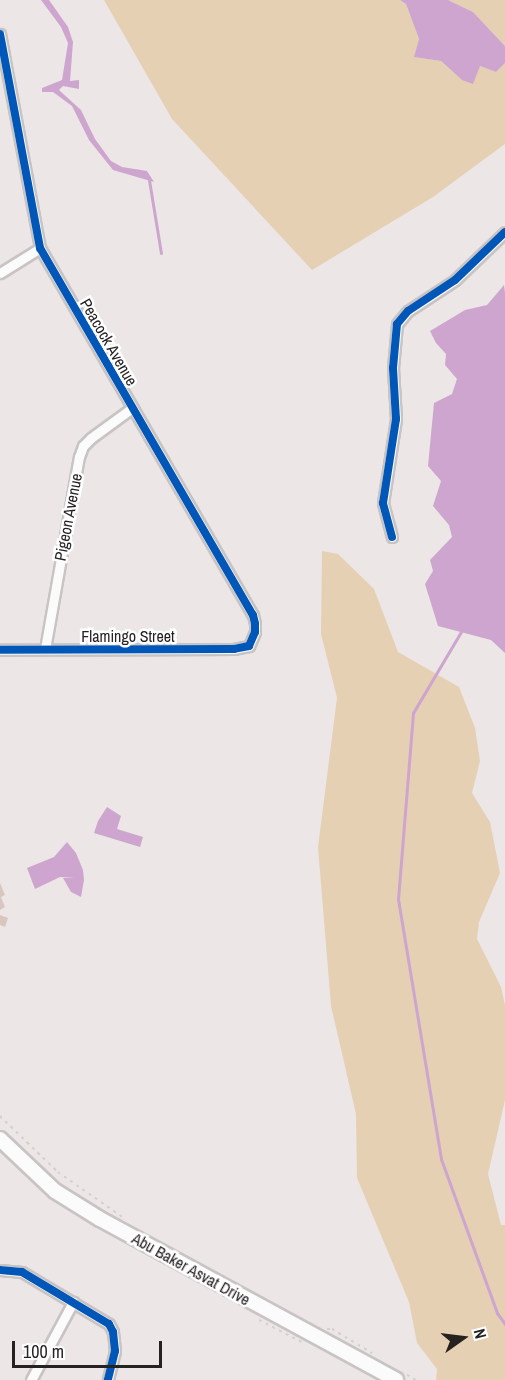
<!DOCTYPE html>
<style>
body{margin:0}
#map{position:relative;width:505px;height:1380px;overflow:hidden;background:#ece6e6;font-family:"Archivo Narrow",sans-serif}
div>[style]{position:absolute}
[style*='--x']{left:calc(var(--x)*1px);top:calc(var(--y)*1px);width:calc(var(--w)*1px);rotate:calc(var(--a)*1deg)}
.green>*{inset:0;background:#e5d0b3}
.water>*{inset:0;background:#cea5ce}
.stream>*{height:3px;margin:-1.5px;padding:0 1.5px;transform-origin:1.5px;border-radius:1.5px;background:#cea5ce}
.building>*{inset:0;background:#d8c7bf}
.path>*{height:1.5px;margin-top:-0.75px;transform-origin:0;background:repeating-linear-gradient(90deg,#d2d1d0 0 3px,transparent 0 7.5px)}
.roads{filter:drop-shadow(2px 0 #c9c4c4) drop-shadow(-2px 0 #c9c4c4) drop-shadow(0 2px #c9c4c4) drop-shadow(0 -2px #c9c4c4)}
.street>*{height:9px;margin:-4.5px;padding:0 4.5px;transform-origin:4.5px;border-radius:4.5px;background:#fcfbfb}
.secondary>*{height:14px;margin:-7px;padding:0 7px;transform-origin:7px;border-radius:7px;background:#fcfbfb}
.cycleway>*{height:8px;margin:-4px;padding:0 4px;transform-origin:4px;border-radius:4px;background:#0057b8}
span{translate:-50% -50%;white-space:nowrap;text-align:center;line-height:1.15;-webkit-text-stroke:5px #fff;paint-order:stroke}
.street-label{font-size:16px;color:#262221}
.north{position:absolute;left:433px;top:1308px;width:60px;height:60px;-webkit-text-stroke:4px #fff;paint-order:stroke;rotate:76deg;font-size:16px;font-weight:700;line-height:24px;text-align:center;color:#262221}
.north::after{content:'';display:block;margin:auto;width:21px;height:27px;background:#262221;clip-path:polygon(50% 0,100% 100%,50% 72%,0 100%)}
.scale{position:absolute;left:12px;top:1341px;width:150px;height:27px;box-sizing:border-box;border:3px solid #262221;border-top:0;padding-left:8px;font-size:18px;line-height:21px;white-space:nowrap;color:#262221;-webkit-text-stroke:4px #fff;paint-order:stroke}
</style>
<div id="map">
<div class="green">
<div style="clip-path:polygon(104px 0,400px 0,406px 4px,419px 39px,415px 57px,441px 61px,462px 80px,480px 66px,496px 72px,505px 63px,505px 144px,433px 197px,312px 270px,172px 119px)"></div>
<div style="clip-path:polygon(448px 0,505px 0,505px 46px,473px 12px)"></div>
<div style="clip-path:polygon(322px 551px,338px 554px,374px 589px,398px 652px,459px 687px,475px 728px,480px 761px,472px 793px,490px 822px,500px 873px,479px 922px,477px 939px,501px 987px,505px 1005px,505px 1100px,488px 1174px,501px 1225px,505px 1225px,505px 1380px,436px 1380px,437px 1369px,417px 1343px,409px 1302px,357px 1178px,356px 1114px,331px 1006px,318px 847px,337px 698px,321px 634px)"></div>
</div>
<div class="water">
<div style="clip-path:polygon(41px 0,49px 0,68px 27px,73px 42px,70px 81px,79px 80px,79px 89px,63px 86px,59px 90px,81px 110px,95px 139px,111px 161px,122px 167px,147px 171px,154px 182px,113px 170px,89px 140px,72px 106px,53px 92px,42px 92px,42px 88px,62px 80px,68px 43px,61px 27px)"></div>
<div style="clip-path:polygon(400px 0,448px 0,473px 12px,505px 46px,505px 63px,496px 72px,480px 66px,473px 84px,462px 80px,441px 61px,414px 57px,419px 39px,406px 4px)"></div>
<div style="clip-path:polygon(504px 285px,505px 293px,505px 653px,491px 640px,438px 626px,425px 584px,433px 571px,430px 560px,452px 537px,449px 525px,433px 506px,441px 481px,428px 466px,434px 403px,452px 394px,457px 379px,445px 365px,446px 354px,436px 343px,430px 331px,465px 310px,487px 305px)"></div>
<div style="clip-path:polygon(107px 807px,121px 816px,117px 829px,143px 837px,140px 847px,94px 833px,98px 821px)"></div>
<div style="clip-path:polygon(67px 842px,76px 853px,83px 870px,84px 880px,81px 897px,71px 892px,63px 878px,75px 878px,60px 877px,35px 889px,27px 868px,54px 857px)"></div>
</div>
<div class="stream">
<div style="--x:149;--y:180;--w:74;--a:80.7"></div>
<div style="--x:462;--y:630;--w:96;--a:120.6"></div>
<div style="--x:413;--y:713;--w:187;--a:94.6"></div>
<div style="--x:398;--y:899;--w:264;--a:80.6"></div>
<div style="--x:441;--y:1159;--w:164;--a:70"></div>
<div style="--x:497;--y:1313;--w:14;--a:54"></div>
</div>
<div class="building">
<div style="clip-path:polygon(0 883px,5px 895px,1px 897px,5px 907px,0 910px)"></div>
<div style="clip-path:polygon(0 915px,8px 918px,5px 927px,0 925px)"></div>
</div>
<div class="path">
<div style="--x:0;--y:1116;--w:81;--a:44"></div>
<div style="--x:58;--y:1172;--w:80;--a:34.9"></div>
<div style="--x:259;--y:1320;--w:48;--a:27.1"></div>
<div style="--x:327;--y:1329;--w:5;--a:0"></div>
<div style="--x:332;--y:1329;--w:47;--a:31"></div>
<div style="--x:407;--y:1375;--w:10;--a:29"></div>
</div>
<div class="roads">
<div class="street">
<div style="--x:0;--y:34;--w:218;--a:79.4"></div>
<div style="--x:40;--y:248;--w:424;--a:59.9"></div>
<div style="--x:253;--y:615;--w:9;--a:77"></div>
<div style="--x:255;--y:624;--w:8;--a:90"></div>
<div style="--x:255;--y:632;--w:15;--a:113"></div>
<div style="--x:249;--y:646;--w:15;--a:169"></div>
<div style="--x:234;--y:649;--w:234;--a:179.8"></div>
<div style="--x:0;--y:273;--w:47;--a:-32"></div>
<div style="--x:392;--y:537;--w:35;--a:-105"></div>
<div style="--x:383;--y:503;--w:85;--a:-81.2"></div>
<div style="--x:396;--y:419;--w:51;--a:-93.4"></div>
<div style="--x:393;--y:368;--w:44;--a:-84.8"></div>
<div style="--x:397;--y:324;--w:17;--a:-50"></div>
<div style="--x:408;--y:311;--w:56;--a:-33.4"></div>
<div style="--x:455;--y:280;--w:69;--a:-43.8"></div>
<div style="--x:45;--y:649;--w:195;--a:-80"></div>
<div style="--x:79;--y:457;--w:12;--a:-70"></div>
<div style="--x:83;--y:446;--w:11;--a:-45"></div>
<div style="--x:91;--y:438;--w:51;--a:-36.2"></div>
<div style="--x:0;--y:1270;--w:22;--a:5"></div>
<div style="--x:22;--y:1272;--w:101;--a:30.9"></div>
<div style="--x:109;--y:1324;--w:9;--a:63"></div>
<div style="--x:113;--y:1332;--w:19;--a:84"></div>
<div style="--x:115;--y:1351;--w:30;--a:104"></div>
<div style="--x:31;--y:1380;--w:89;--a:-61.7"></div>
</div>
<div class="secondary">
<div style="--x:0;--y:1139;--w:76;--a:43.4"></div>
<div style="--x:55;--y:1191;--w:53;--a:31.9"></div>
<div style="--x:100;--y:1219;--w:337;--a:28.5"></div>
</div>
</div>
<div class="cycleway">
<div style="--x:0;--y:34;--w:218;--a:79.4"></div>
<div style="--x:40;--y:248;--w:424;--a:59.9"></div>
<div style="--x:253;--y:615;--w:9;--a:77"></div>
<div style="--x:255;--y:624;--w:8;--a:90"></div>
<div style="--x:255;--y:632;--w:15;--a:113"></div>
<div style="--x:249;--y:646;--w:15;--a:169"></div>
<div style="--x:234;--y:649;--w:234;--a:179.8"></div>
<div style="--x:392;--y:537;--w:35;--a:-105"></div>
<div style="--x:383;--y:503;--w:85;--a:-81.2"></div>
<div style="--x:396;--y:419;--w:51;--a:-93.4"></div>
<div style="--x:393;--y:368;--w:44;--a:-84.8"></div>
<div style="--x:397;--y:324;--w:17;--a:-50"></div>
<div style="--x:408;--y:311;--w:56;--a:-33.4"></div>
<div style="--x:455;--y:280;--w:69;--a:-43.8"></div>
<div style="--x:0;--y:1270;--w:22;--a:5"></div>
<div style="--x:22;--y:1272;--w:101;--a:30.9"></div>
<div style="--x:109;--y:1324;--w:9;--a:63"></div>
<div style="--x:113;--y:1332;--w:19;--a:84"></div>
<div style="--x:115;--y:1351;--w:30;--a:104"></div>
</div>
<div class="street-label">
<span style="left:109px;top:342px;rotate:60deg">Peacock Avenue</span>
<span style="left:68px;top:517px;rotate:-79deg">Pigeon Avenue</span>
<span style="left:128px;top:636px">Flamingo Street</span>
<span style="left:191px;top:1269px;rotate:29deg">Abu Baker Asvat Drive</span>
</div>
<div class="north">N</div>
<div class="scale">100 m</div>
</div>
